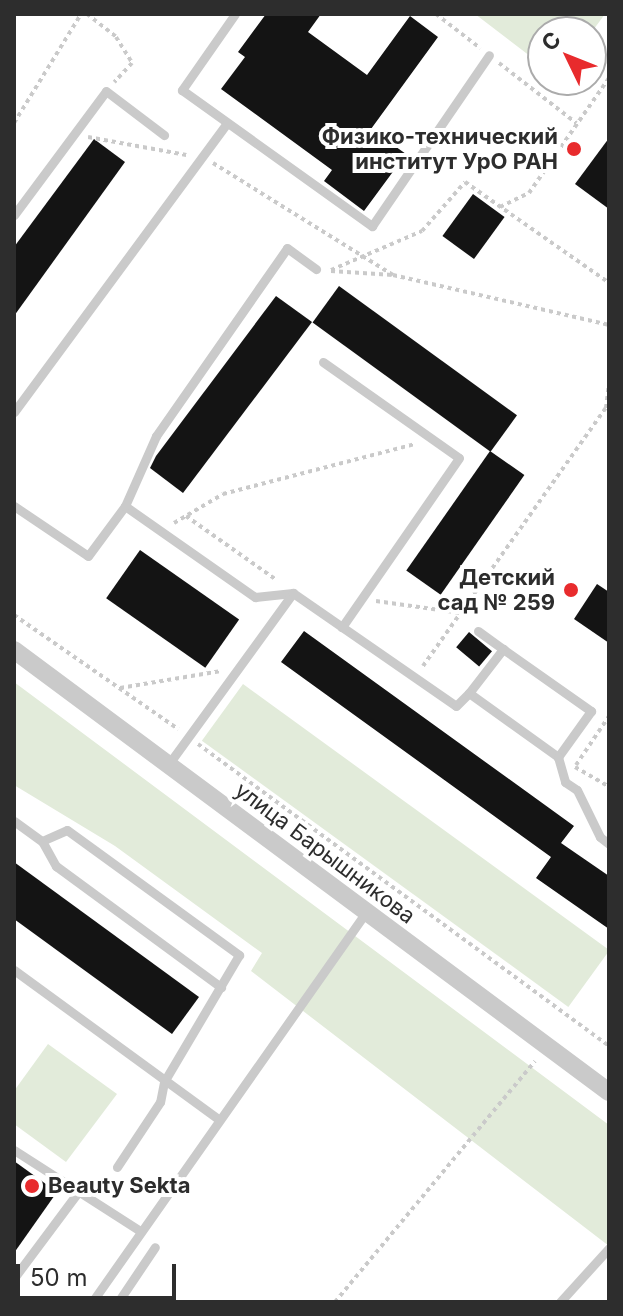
<!DOCTYPE html>
<meta charset="utf-8">
<style>
body{margin:0}
#map{position:relative;width:623px;height:1316px;overflow:hidden;background:#fff;font-family:Inter,sans-serif}
div>[style]{position:absolute}
[style*='--x']{left:calc(var(--x)*1px);top:calc(var(--y)*1px);width:calc(var(--w)*1px);rotate:calc(var(--a)*1deg)}
.green>*{inset:0;background:#e2ebda;transform-origin:0 0}
.building>*{inset:0;background:#141414;transform-origin:0 0}
.path>*{height:4px;margin-top:-2px;transform-origin:0;background:repeating-linear-gradient(90deg,#cacaca 0 4px,transparent 0 8px)}
.lane>*{height:9px;margin:-4.5px;padding:0 4.5px;transform-origin:4.5px;border-radius:4.5px;background:#cacaca}
.street>*{height:18px;margin:-9px;padding:0 9px;transform-origin:9px;border-radius:9px;background:#cacaca}
.dots>*{width:22px;height:22px;translate:-50% -50%;box-sizing:border-box;border:4px solid #fff;border-radius:50%}
span{translate:-50% -50%;white-space:nowrap;text-align:center;line-height:1.15;-webkit-text-stroke:8px #fff;paint-order:stroke}
.poi-label{font-size:22px;color:#2d2d2d;font-weight:700}
.right{translate:-100% -50%;text-align:right}
.left{translate:0 -50%;text-align:left}
.street-label{font-size:22px;color:#2d2d2d}
.frame{position:absolute;inset:0;border:16px solid #2d2d2d;pointer-events:none}
.north{position:absolute;left:527px;top:16px;width:80px;height:80px;box-sizing:border-box;background:#fff;border:2px solid #ababab;border-radius:50%;rotate:313deg;font-size:22px;font-weight:700;line-height:32px;text-align:center;color:#2d2d2d}
.north::after{content:'';display:block;margin:auto;width:28px;height:36px;background:#e82b2d;clip-path:polygon(50% 0,100% 100%,50% 72%,0 100%)}
.scale{position:absolute;left:16px;top:1264px;width:160px;height:36px;box-sizing:border-box;border:4px solid #2d2d2d;border-top:0;padding-left:10px;font-size:24px;line-height:28px;white-space:nowrap;color:#2d2d2d;-webkit-text-stroke:6px #fff;paint-order:stroke}
</style>
<div id="map">
<div class="green">
<div style="clip-path:polygon(475px 14px,605px 14px,591px 33px,543px 32px,543px 66px)"></div>
<div style="clip-path:polygon(14px 682px,609px 1125px,609px 1246px,251px 971px,262px 953px,115px 846px,14px 785px)"></div>
<div style="left:243px;top:684px;width:453px;height:70px;rotate:36deg"></div>
<div style="clip-path:polygon(48px 1044px,117px 1094px,66px 1162px,14px 1124px,14px 1091px)"></div>
</div>
<div class="building">
<div style="clip-path:polygon(266px 14px,321px 14px,308px 32px,367px 75px,410px 16px,438px 37px,371px 129px,406px 154px,364px 211px,324px 181px,332px 170px,221px 89px,245px 57px,238px 52px)"></div>
<div style="clip-path:polygon(609px 138px,609px 209px,575px 184px)"></div>
<div style="clip-path:polygon(94px 139px,125px 162px,14px 316px,14px 247px)"></div>
<div style="left:473px;top:194px;width:39px;height:52px;rotate:36deg"></div>
<div style="left:339px;top:286px;width:220px;height:45px;rotate:36deg"></div>
<div style="clip-path:polygon(276px 296px,312px 322px,183px 493px,150px 468px,156px 456px)"></div>
<div style="left:490px;top:451px;width:42px;height:146px;rotate:35deg"></div>
<div style="left:140px;top:550px;width:121px;height:59px;rotate:35deg"></div>
<div style="clip-path:polygon(597px 584px,609px 592px,609px 643px,574px 619px)"></div>
<div style="clip-path:polygon(304px 631px,574px 826px,561px 843px,609px 876px,609px 929px,536px 878px,551px 857px,281px 662px)"></div>
<div style="left:469px;top:632px;width:30px;height:20px;rotate:40deg"></div>
<div style="clip-path:polygon(14px 862px,199px 997px,172px 1034px,14px 919px)"></div>
<div style="clip-path:polygon(14px 1161px,57px 1192px,14px 1253px)"></div>
</div>
<div class="path">
<div style="--x:87;--y:14;--w:37;--a:38"></div>
<div style="--x:116;--y:37;--w:31;--a:58"></div>
<div style="--x:132;--y:63;--w:26;--a:133"></div>
<div style="--x:436;--y:14;--w:56;--a:37.7"></div>
<div style="--x:499;--y:63;--w:98;--a:37.9"></div>
<div style="--x:14;--y:123;--w:128;--a:-58.4"></div>
<div style="--x:88;--y:137;--w:100;--a:10.4"></div>
<div style="--x:213;--y:163;--w:212;--a:31.9"></div>
<div style="--x:500;--y:207;--w:32;--a:-26"></div>
<div style="--x:529;--y:193;--w:140;--a:-55.2"></div>
<div style="--x:331;--y:270;--w:99;--a:-23.2"></div>
<div style="--x:422;--y:231;--w:65;--a:-48.7"></div>
<div style="--x:465;--y:182;--w:176;--a:35"></div>
<div style="--x:331;--y:271;--w:62;--a:3.7"></div>
<div style="--x:393;--y:275;--w:222;--a:13"></div>
<div style="--x:186;--y:516;--w:109;--a:35.3"></div>
<div style="--x:174;--y:523;--w:57;--a:-30.6"></div>
<div style="--x:223;--y:494;--w:198;--a:-14.6"></div>
<div style="--x:376;--y:601;--w:86;--a:8"></div>
<div style="--x:14;--y:615;--w:200;--a:34.8"></div>
<div style="--x:423;--y:666;--w:316;--a:-54.7"></div>
<div style="--x:606;--y:408;--w:24;--a:-83"></div>
<div style="--x:120;--y:688;--w:101;--a:-9.6"></div>
<div style="--x:198;--y:744;--w:510;--a:36.31"></div>
<div style="--x:576;--y:765;--w:59;--a:-56"></div>
<div style="--x:575;--y:767;--w:39;--a:30"></div>
<div style="--x:335;--y:1302;--w:313;--a:-50.3"></div>
</div>
<div class="lane">
<div style="--x:235;--y:14;--w:93;--a:124.9"></div>
<div style="--x:182;--y:90;--w:234;--a:35.6"></div>
<div style="--x:372;--y:226;--w:207;--a:-55.6"></div>
<div style="--x:14;--y:215;--w:154;--a:-53.4"></div>
<div style="--x:106;--y:91;--w:73;--a:37.2"></div>
<div style="--x:323;--y:362;--w:166;--a:35.2"></div>
<div style="--x:459;--y:458;--w:206;--a:124.7"></div>
<div style="--x:14;--y:412;--w:359;--a:-53.6"></div>
<div style="--x:14;--y:506;--w:89;--a:34"></div>
<div style="--x:88;--y:556;--w:62;--a:-53.5"></div>
<div style="--x:125;--y:506;--w:159;--a:35"></div>
<div style="--x:255;--y:597;--w:38;--a:-6"></div>
<div style="--x:125;--y:506;--w:77;--a:-66.1"></div>
<div style="--x:156;--y:436;--w:229;--a:-55.1"></div>
<div style="--x:287;--y:248;--w:36;--a:36"></div>
<div style="--x:478;--y:631;--w:31;--a:36"></div>
<div style="--x:469;--y:693;--w:56;--a:-52.3"></div>
<div style="--x:503;--y:649;--w:108;--a:35.2"></div>
<div style="--x:591;--y:711;--w:57;--a:125.7"></div>
<div style="--x:168;--y:765;--w:213;--a:-54"></div>
<div style="--x:293;--y:593;--w:198;--a:34.7"></div>
<div style="--x:456;--y:706;--w:18;--a:-45"></div>
<div style="--x:469;--y:693;--w:110;--a:35.7"></div>
<div style="--x:558;--y:757;--w:26;--a:74"></div>
<div style="--x:565;--y:782;--w:14;--a:34"></div>
<div style="--x:577;--y:790;--w:52;--a:63.9"></div>
<div style="--x:600;--y:837;--w:11;--a:38"></div>
<div style="--x:14;--y:821;--w:34;--a:36"></div>
<div style="--x:42;--y:841;--w:27;--a:-24"></div>
<div style="--x:67;--y:830;--w:213;--a:36"></div>
<div style="--x:239;--y:955;--w:147;--a:120.6"></div>
<div style="--x:164;--y:1082;--w:20;--a:101"></div>
<div style="--x:160;--y:1102;--w:78;--a:123.5"></div>
<div style="--x:42;--y:841;--w:29;--a:61"></div>
<div style="--x:56;--y:866;--w:205;--a:36.3"></div>
<div style="--x:14;--y:970;--w:253;--a:36.1"></div>
<div style="--x:14;--y:1150;--w:150;--a:32.7"></div>
<div style="--x:14;--y:1278;--w:107;--a:-53.3"></div>
<div style="--x:92;--y:1302;--w:475;--a:-54.9"></div>
<div style="--x:118;--y:1302;--w:66;--a:-56.1"></div>
<div style="--x:560;--y:1302;--w:73;--a:-47.8"></div>
</div>
<div class="street">
<div style="--x:14;--y:650;--w:741;--a:36.61"></div>
</div>
<div class="dots">
<div style="left:574px;top:149px;background:#e82b2d"></div>
<div style="left:571px;top:590px;background:#e82b2d"></div>
<div style="left:32px;top:1186px;background:#e82b2d"></div>
</div>
<div class="poi-label">
<span class="right" style="left:558px;top:149px">Физико-технический<br>институт УрО РАН</span>
<span class="right" style="left:555px;top:590px">Детский<br>сад № 259</span>
<span class="left" style="left:48px;top:1186px">Beauty Sekta</span>
</div>
<div class="street-label">
<span style="left:325px;top:853px;rotate:37deg">улица Барышникова</span>
</div>
<div class="frame"></div>
<div class="north">С</div>
<div class="scale">50 m</div>
</div>
